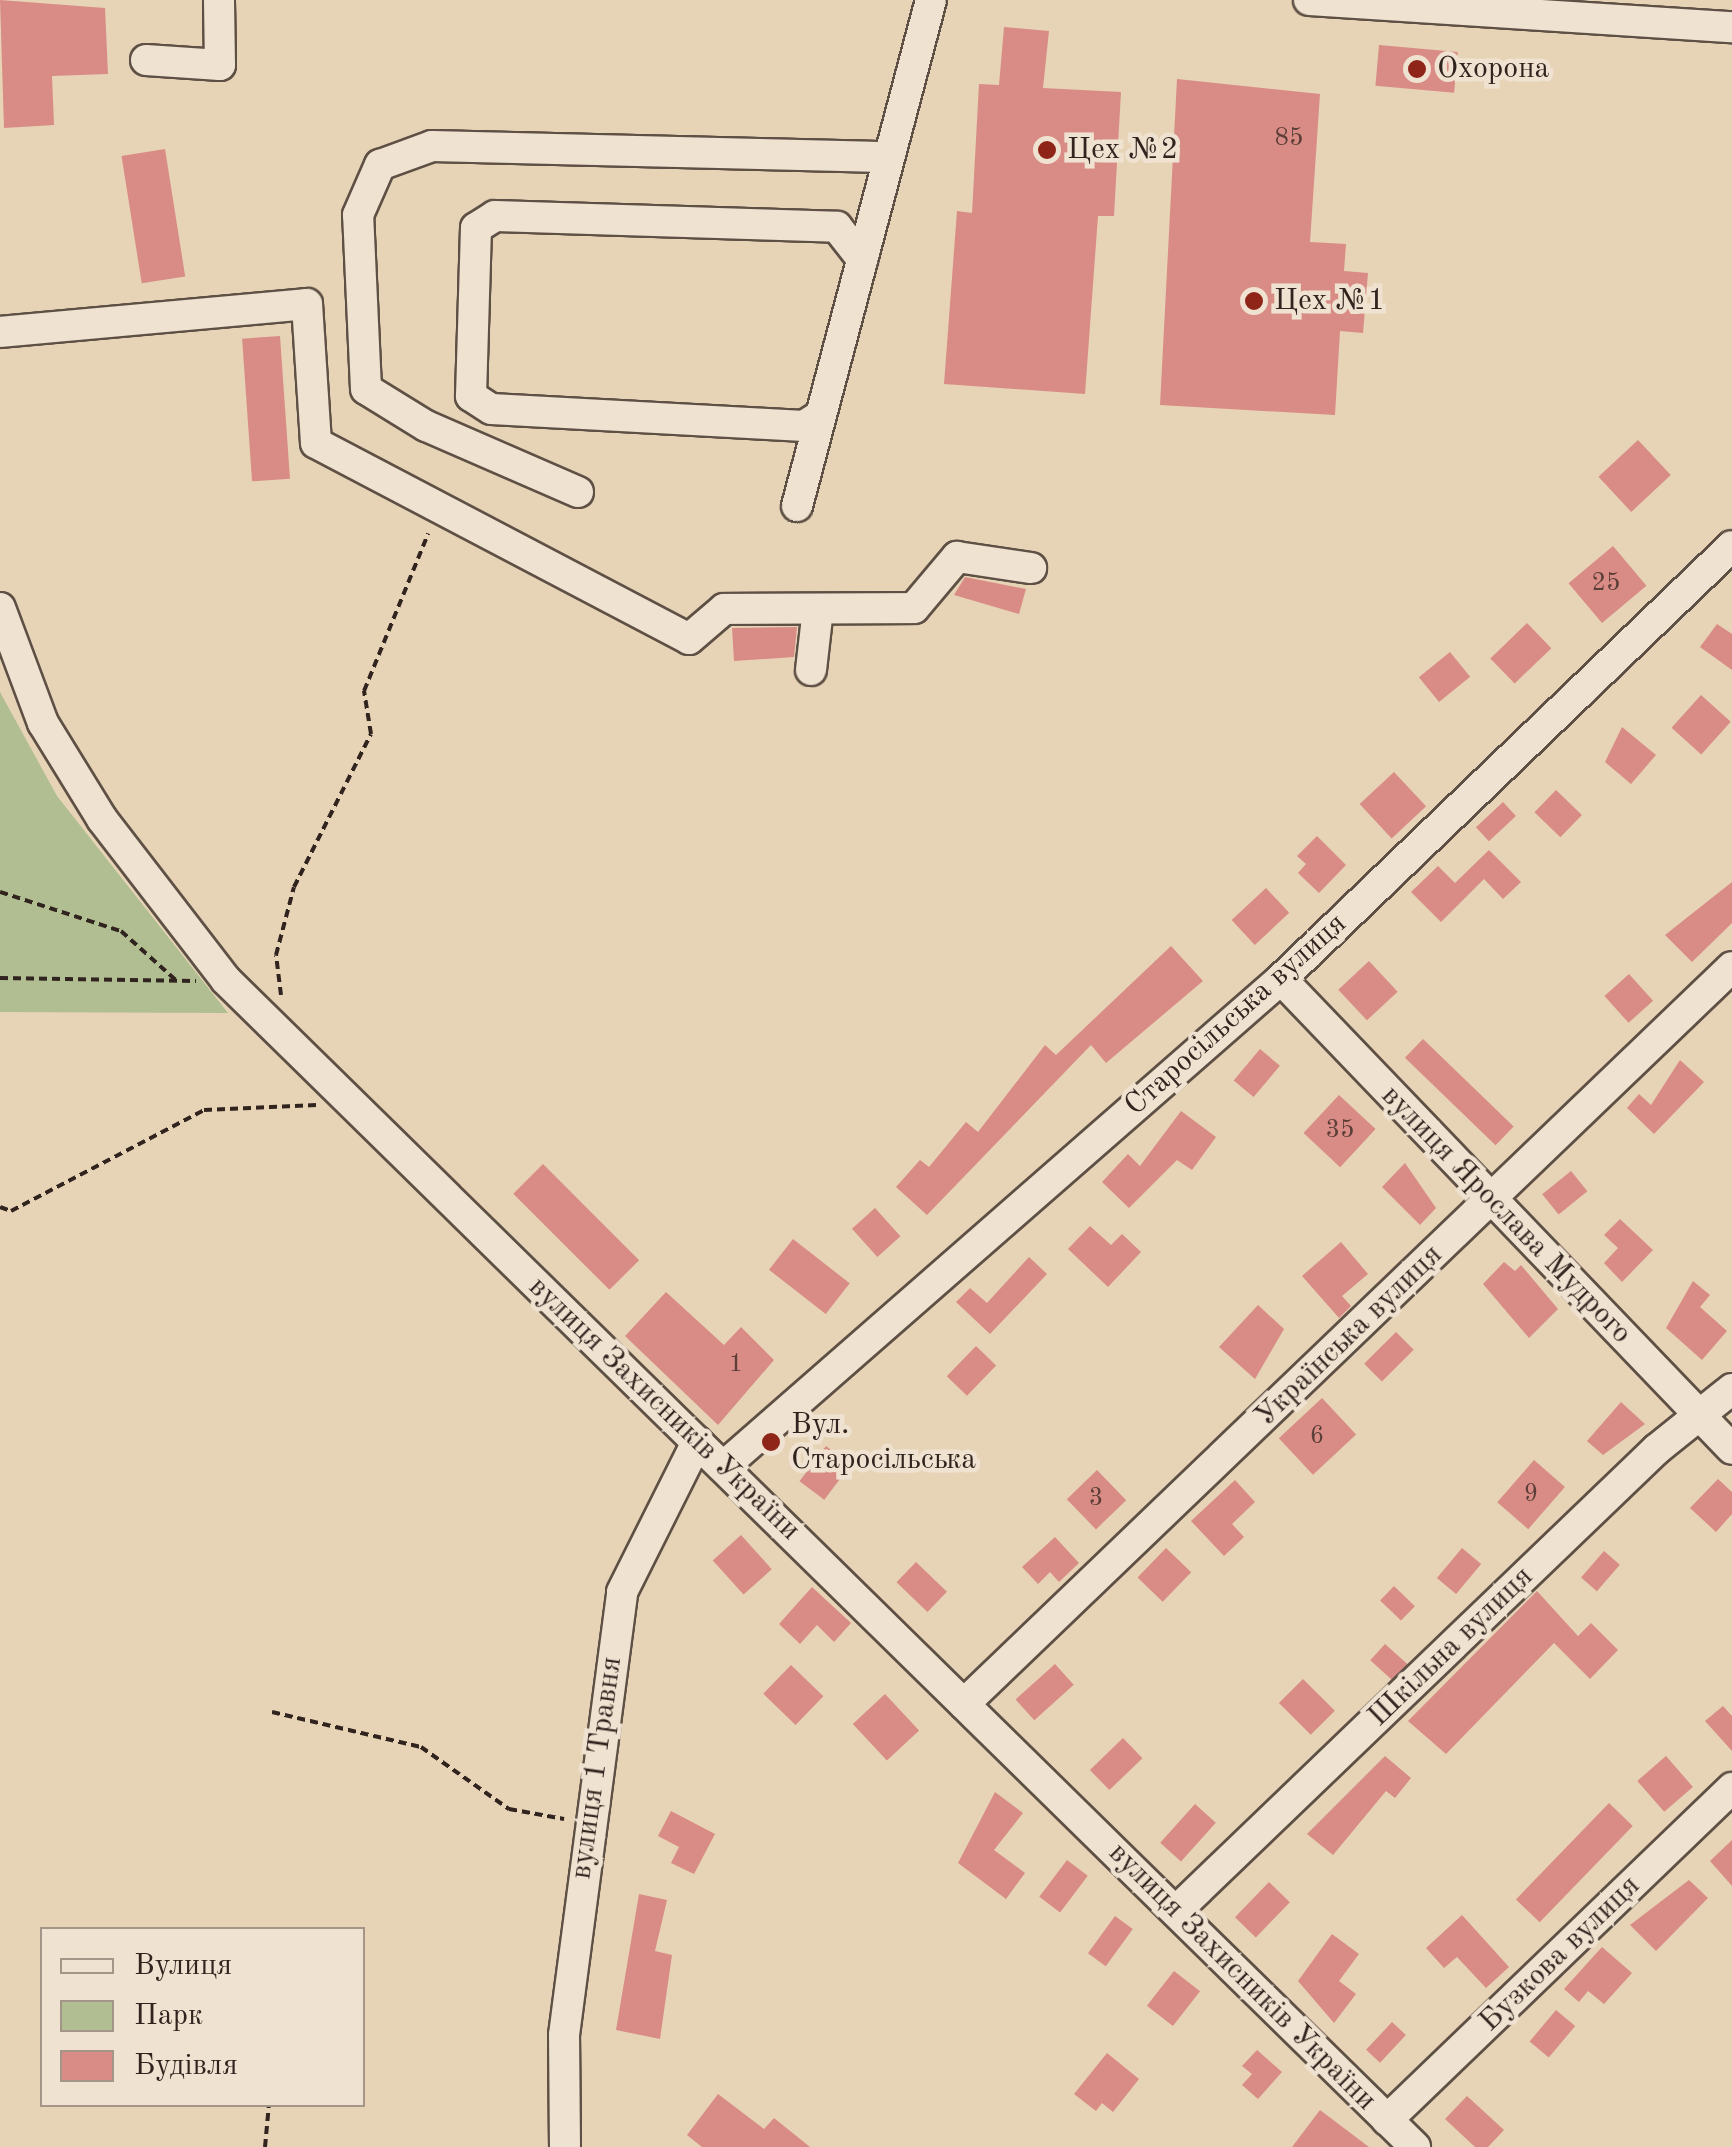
<!DOCTYPE html>
<meta charset="utf-8">
<style>
body{margin:0}
#map{position:relative;width:1732px;height:2147px;overflow:hidden;background:#e7d3b6;font-family:"Old Standard TT",serif}
div>[style]{position:absolute}
[style*='--x']{left:calc(var(--x)*1px);top:calc(var(--y)*1px);width:calc(var(--w)*1px);rotate:calc(var(--a)*1deg)}
.green>*{inset:0;background:#b0be92}
.building>*{inset:0;background:#d98c85;transform-origin:0 0}
.path>*{height:4px;margin-top:-2px;transform-origin:0;background:repeating-linear-gradient(90deg,#31241f 0 8px,transparent 0 13px)}
.roads{filter:drop-shadow(2px 0 #5e5045) drop-shadow(-2px 0 #5e5045) drop-shadow(0 2px #5e5045) drop-shadow(0 -2px #5e5045)}
.minor>*{height:30px;margin:-15px;padding:0 15px;transform-origin:15px;border-radius:15px;background:#efe2d0}
.dots>*{width:28px;height:28px;translate:-50% -50%;box-sizing:border-box;border:5px solid #efe2d0;border-radius:50%}
span{translate:-50% -50%;white-space:nowrap;text-align:center;line-height:1.15;-webkit-text-stroke:9px #efe2d0;paint-order:stroke}
.number-label{font-size:25px;color:#5b3e38}
.number-label span{-webkit-text-stroke-width:0}
.poi-label{font-size:30px;color:#31241f}
.left{translate:0 -50%;text-align:left}
.street-label{font-size:30px;color:#31241f}
.legend{position:absolute;left:40px;top:1927px;width:325px;height:180px;box-sizing:border-box;background:#efe2d0;border:2px solid #a39689;margin:0;padding:12px 18px;list-style:none;font-size:30px;color:#31241f}
.legend li{display:flex;align-items:center;gap:20px;height:50px}
.legend b{width:50px;border:2px solid #a39689}
</style>
<div id="map">
<div class="green">
<div style="clip-path:polygon(0 692px,57px 796px,228px 1013px,0 1012px)"></div>
</div>
<div class="building">
<div style="clip-path:polygon(0 0,105px 8px,108px 74px,52px 76px,54px 125px,4px 128px)"></div>
<div style="clip-path:polygon(1004px 27px,1049px 31px,1043px 88px,1121px 92px,1114px 216px,1098px 216px,1085px 394px,944px 384px,957px 211px,972px 213px,979px 84px,999px 85px)"></div>
<div style="left:1379px;top:45px;width:79px;height:41px;rotate:5deg"></div>
<div style="clip-path:polygon(1177px 79px,1320px 94px,1310px 242px,1346px 244px,1344px 271px,1368px 273px,1363px 333px,1340px 331px,1335px 415px,1160px 405px)"></div>
<div style="left:165px;top:149px;width:129px;height:44px;rotate:81deg"></div>
<div style="left:280px;top:336px;width:143px;height:38px;rotate:86deg"></div>
<div style="left:1638px;top:440px;width:48px;height:54px;rotate:47deg"></div>
<div style="left:1613px;top:546px;width:52px;height:58px;rotate:50deg"></div>
<div style="clip-path:polygon(965px 577px,1026px 589px,1019px 614px,954px 595px)"></div>
<div style="left:1527px;top:623px;width:35px;height:51px;rotate:46deg"></div>
<div style="clip-path:polygon(1717px 624px,1732px 634px,1732px 670px,1700px 647px)"></div>
<div style="clip-path:polygon(797px 627px,794px 657px,734px 661px,732px 628px)"></div>
<div style="left:1450px;top:652px;width:32px;height:40px;rotate:51deg"></div>
<div style="left:1701px;top:695px;width:40px;height:44px;rotate:42deg"></div>
<div style="clip-path:polygon(1622px 727px,1656px 755px,1631px 784px,1605px 762px)"></div>
<div style="left:1394px;top:772px;width:47px;height:47px;rotate:47deg"></div>
<div style="left:1556px;top:790px;width:36px;height:31px;rotate:44deg"></div>
<div style="left:1503px;top:802px;width:19px;height:37px;rotate:47deg"></div>
<div style="clip-path:polygon(1317px 836px,1346px 865px,1319px 893px,1298px 873px,1306px 864px,1297px 856px)"></div>
<div style="clip-path:polygon(1489px 850px,1521px 882px,1503px 899px,1484px 879px,1441px 922px,1411px 892px,1438px 866px,1455px 883px)"></div>
<div style="clip-path:polygon(1732px 882px,1732px 923px,1692px 962px,1665px 935px)"></div>
<div style="left:1266px;top:888px;width:34px;height:47px;rotate:47deg"></div>
<div style="clip-path:polygon(1171px 946px,1203px 981px,1106px 1063px,1091px 1045px,927px 1215px,896px 1187px,920px 1160px,929px 1167px,966px 1122px,978px 1132px,1045px 1045px,1056px 1055px)"></div>
<div style="left:1369px;top:961px;width:42px;height:42px;rotate:47deg"></div>
<div style="left:1629px;top:974px;width:36px;height:33px;rotate:48deg"></div>
<div style="left:1423px;top:1039px;width:126px;height:26px;rotate:44deg"></div>
<div style="left:1260px;top:1049px;width:26px;height:41px;rotate:40deg"></div>
<div style="clip-path:polygon(1680px 1060px,1704px 1082px,1654px 1134px,1627px 1108px,1639px 1094px,1651px 1105px)"></div>
<div style="left:1339px;top:1095px;width:50px;height:52px;rotate:43deg"></div>
<div style="clip-path:polygon(1181px 1111px,1216px 1137px,1192px 1170px,1177px 1160px,1129px 1208px,1102px 1182px,1128px 1154px,1140px 1166px)"></div>
<div style="clip-path:polygon(1405px 1163px,1436px 1208px,1420px 1225px,1382px 1187px)"></div>
<div style="left:543px;top:1164px;width:136px;height:42px;rotate:45deg"></div>
<div style="left:1571px;top:1171px;width:26px;height:37px;rotate:51deg"></div>
<div style="left:875px;top:1208px;width:38px;height:31px;rotate:48deg"></div>
<div style="clip-path:polygon(1620px 1219px,1653px 1250px,1622px 1282px,1604px 1263px,1618px 1248px,1604px 1235px)"></div>
<div style="clip-path:polygon(1090px 1226px,1111px 1245px,1122px 1234px,1141px 1252px,1108px 1287px,1068px 1249px)"></div>
<div style="left:793px;top:1239px;width:72px;height:39px;rotate:38deg"></div>
<div style="clip-path:polygon(1341px 1242px,1368px 1274px,1342px 1296px,1351px 1306px,1339px 1318px,1302px 1276px)"></div>
<div style="clip-path:polygon(1029px 1257px,1047px 1274px,990px 1334px,956px 1302px,970px 1288px,987px 1303px)"></div>
<div style="clip-path:polygon(1504px 1262px,1515px 1271px,1521px 1265px,1558px 1309px,1529px 1338px,1483px 1284px)"></div>
<div style="clip-path:polygon(1693px 1281px,1710px 1295px,1700px 1307px,1727px 1331px,1702px 1360px,1666px 1328px)"></div>
<div style="clip-path:polygon(666px 1292px,724px 1345px,741px 1327px,774px 1360px,718px 1425px,625px 1336px)"></div>
<div style="clip-path:polygon(1258px 1305px,1284px 1329px,1255px 1379px,1219px 1347px)"></div>
<div style="left:1396px;top:1332px;width:25px;height:45px;rotate:45deg"></div>
<div style="left:976px;top:1346px;width:28px;height:42px;rotate:44deg"></div>
<div style="left:1322px;top:1398px;width:50px;height:59px;rotate:47deg"></div>
<div style="clip-path:polygon(1621px 1402px,1645px 1424px,1603px 1455px,1587px 1441px)"></div>
<div style="left:826px;top:1446px;width:31px;height:44px;rotate:37deg"></div>
<div style="left:1534px;top:1460px;width:41px;height:56px;rotate:41deg"></div>
<div style="left:1097px;top:1470px;width:42px;height:42px;rotate:46deg"></div>
<div style="clip-path:polygon(1718px 1479px,1732px 1492px,1732px 1514px,1716px 1532px,1690px 1508px)"></div>
<div style="clip-path:polygon(1235px 1480px,1255px 1502px,1232px 1524px,1244px 1537px,1224px 1556px,1191px 1521px)"></div>
<div style="left:741px;top:1535px;width:46px;height:38px;rotate:48deg"></div>
<div style="clip-path:polygon(1055px 1537px,1079px 1563px,1059px 1582px,1050px 1572px,1038px 1584px,1022px 1567px)"></div>
<div style="left:1166px;top:1548px;width:35px;height:41px;rotate:44deg"></div>
<div style="left:1462px;top:1548px;width:25px;height:39px;rotate:40deg"></div>
<div style="left:1604px;top:1551px;width:21px;height:35px;rotate:41deg"></div>
<div style="left:916px;top:1562px;width:43px;height:28px;rotate:44deg"></div>
<div style="left:1394px;top:1586px;width:29px;height:20px;rotate:44deg"></div>
<div style="clip-path:polygon(812px 1587px,851px 1623px,834px 1642px,817px 1625px,800px 1644px,779px 1624px)"></div>
<div style="clip-path:polygon(1537px 1591px,1578px 1636px,1591px 1623px,1618px 1650px,1590px 1679px,1554px 1643px,1446px 1754px,1408px 1721px)"></div>
<div style="left:1385px;top:1644px;width:30px;height:22px;rotate:42deg"></div>
<div style="left:1055px;top:1664px;width:28px;height:53px;rotate:48deg"></div>
<div style="left:791px;top:1665px;width:45px;height:40px;rotate:44deg"></div>
<div style="left:1303px;top:1679px;width:45px;height:34px;rotate:45deg"></div>
<div style="left:885px;top:1694px;width:50px;height:44px;rotate:47deg"></div>
<div style="clip-path:polygon(1723px 1706px,1732px 1716px,1732px 1751px,1705px 1721px)"></div>
<div style="left:1123px;top:1738px;width:28px;height:46px;rotate:46deg"></div>
<div style="clip-path:polygon(1385px 1756px,1411px 1778px,1395px 1798px,1386px 1791px,1333px 1855px,1307px 1834px)"></div>
<div style="left:1666px;top:1756px;width:41px;height:38px;rotate:49deg"></div>
<div style="clip-path:polygon(995px 1792px,1023px 1813px,994px 1850px,1025px 1873px,1006px 1899px,958px 1863px)"></div>
<div style="left:1609px;top:1803px;width:33px;height:134px;rotate:44deg"></div>
<div style="left:1195px;top:1804px;width:28px;height:52px;rotate:42deg"></div>
<div style="clip-path:polygon(671px 1811px,715px 1834px,694px 1874px,671px 1863px,679px 1847px,658px 1836px)"></div>
<div style="clip-path:polygon(1732px 1840px,1732px 1886px,1710px 1861px)"></div>
<div style="left:1067px;top:1860px;width:26px;height:46px;rotate:37deg"></div>
<div style="clip-path:polygon(1689px 1880px,1708px 1898px,1656px 1951px,1630px 1925px)"></div>
<div style="left:1269px;top:1882px;width:29px;height:49px;rotate:44deg"></div>
<div style="clip-path:polygon(639px 1894px,667px 1900px,655px 1951px,672px 1955px,660px 2039px,616px 2030px)"></div>
<div style="clip-path:polygon(1462px 1915px,1509px 1967px,1486px 1988px,1457px 1957px,1444px 1968px,1426px 1948px)"></div>
<div style="left:1115px;top:1916px;width:22px;height:46px;rotate:36deg"></div>
<div style="clip-path:polygon(1332px 1934px,1359px 1954px,1339px 1981px,1356px 1994px,1334px 2023px,1298px 1981px)"></div>
<div style="clip-path:polygon(1602px 1947px,1632px 1973px,1604px 2004px,1588px 1991px,1579px 2002px,1564px 1989px)"></div>
<div style="left:1174px;top:1971px;width:33px;height:44px;rotate:38deg"></div>
<div style="left:1556px;top:2010px;width:25px;height:41px;rotate:40deg"></div>
<div style="left:1392px;top:2022px;width:19px;height:38px;rotate:43deg"></div>
<div style="clip-path:polygon(1257px 2050px,1282px 2072px,1258px 2099px,1242px 2085px,1252px 2074px,1242px 2066px)"></div>
<div style="clip-path:polygon(1107px 2053px,1139px 2079px,1113px 2112px,1102px 2103px,1096px 2111px,1074px 2094px)"></div>
<div style="clip-path:polygon(718px 2094px,764px 2129px,774px 2118px,810px 2147px,702px 2147px,687px 2135px)"></div>
<div style="clip-path:polygon(1467px 2096px,1504px 2130px,1488px 2147px,1475px 2147px,1445px 2119px)"></div>
<div style="clip-path:polygon(1320px 2110px,1369px 2147px,1292px 2147px)"></div>
</div>
<div class="path">
<div style="--x:0;--y:892;--w:127;--a:17.9"></div>
<div style="--x:121;--y:931;--w:76;--a:41.8"></div>
<div style="--x:0;--y:978;--w:196;--a:0.9"></div>
<div style="--x:281;--y:995;--w:40;--a:-97.1"></div>
<div style="--x:276;--y:955;--w:70;--a:-75.2"></div>
<div style="--x:294;--y:887;--w:171;--a:-63.3"></div>
<div style="--x:371;--y:734;--w:44;--a:-99.2"></div>
<div style="--x:364;--y:691;--w:170;--a:-67.8"></div>
<div style="--x:0;--y:1207;--w:12;--a:20"></div>
<div style="--x:11;--y:1211;--w:218;--a:-27.6"></div>
<div style="--x:204;--y:1110;--w:113;--a:-2.5"></div>
<div style="--x:272;--y:1712;--w:153;--a:13.2"></div>
<div style="--x:421;--y:1747;--w:108;--a:35.2"></div>
<div style="--x:509;--y:1809;--w:56;--a:10.3"></div>
<div style="--x:265;--y:2147;--w:43;--a:-84.7"></div>
</div>
<div class="roads">
<div class="minor">
<div style="--x:1309;--y:0;--w:424;--a:3.7"></div>
<div style="--x:146;--y:60;--w:74;--a:3.9"></div>
<div style="--x:220;--y:65;--w:65;--a:-90.9"></div>
<div style="--x:0;--y:332;--w:308;--a:-5.2"></div>
<div style="--x:307;--y:304;--w:139;--a:86.3"></div>
<div style="--x:316;--y:443;--w:421;--a:27.7"></div>
<div style="--x:689;--y:639;--w:46;--a:-40.6"></div>
<div style="--x:724;--y:609;--w:190;--a:-0.3"></div>
<div style="--x:914;--y:608;--w:67;--a:-49.9"></div>
<div style="--x:957;--y:557;--w:75;--a:8.5"></div>
<div style="--x:821;--y:415;--w:20;--a:147"></div>
<div style="--x:804;--y:426;--w:313;--a:-176.9"></div>
<div style="--x:491;--y:409;--w:24;--a:-147"></div>
<div style="--x:471;--y:396;--w:168;--a:-88.3"></div>
<div style="--x:476;--y:228;--w:22;--a:-32"></div>
<div style="--x:495;--y:216;--w:342;--a:1.8"></div>
<div style="--x:837;--y:227;--w:41;--a:52"></div>
<div style="--x:578;--y:492;--w:166;--a:-156.5"></div>
<div style="--x:426;--y:426;--w:70;--a:-148.3"></div>
<div style="--x:366;--y:389;--w:174;--a:-92.6"></div>
<div style="--x:358;--y:215;--w:55;--a:-66.3"></div>
<div style="--x:380;--y:165;--w:55;--a:-20.1"></div>
<div style="--x:432;--y:146;--w:457;--a:1.4"></div>
<div style="--x:797;--y:506;--w:523;--a:-75.17"></div>
<div style="--x:0;--y:608;--w:123;--a:69.5"></div>
<div style="--x:43;--y:723;--w:113;--a:58.4"></div>
<div style="--x:102;--y:819;--w:203;--a:52.4"></div>
<div style="--x:226;--y:980;--w:1666;--a:44.46"></div>
<div style="--x:811;--y:670;--w:61;--a:-83.5"></div>
<div style="--x:1281;--y:979;--w:651;--a:46.18"></div>
<div style="--x:964;--y:1704;--w:1064;--a:-43.82"></div>
<div style="--x:1176;--y:1911;--w:667;--a:-43.85"></div>
<div style="--x:1657;--y:1449;--w:96;--a:-38.7"></div>
<div style="--x:1387;--y:2120;--w:479;--a:-43.9"></div>
<div style="--x:565;--y:2147;--w:112;--a:-90.5"></div>
<div style="--x:564;--y:2035;--w:447;--a:-82.5"></div>
<div style="--x:622;--y:1592;--w:168;--a:-63.4"></div>
<div style="--x:697;--y:1442;--w:36;--a:44"></div>
<div style="--x:723;--y:1467;--w:741;--a:-41.17"></div>
<div style="--x:1281;--y:979;--w:625;--a:-43.83"></div>
</div>
</div>
<div class="dots">
<div style="left:1417px;top:69px;background:#8f2418"></div>
<div style="left:1047px;top:150px;background:#8f2418"></div>
<div style="left:1254px;top:301px;background:#8f2418"></div>
<div style="left:771px;top:1442px;background:#8f2418"></div>
</div>
<div class="number-label">
<span style="left:1289px;top:139px">85</span>
<span style="left:1606px;top:584px">25</span>
<span style="left:1340px;top:1131px">35</span>
<span style="left:736px;top:1365px">1</span>
<span style="left:1317px;top:1437px">6</span>
<span style="left:1531px;top:1495px">9</span>
<span style="left:1096px;top:1499px">3</span>
</div>
<div class="poi-label">
<span class="left" style="left:1437px;top:69px">Охорона</span>
<span class="left" style="left:1067px;top:150px">Цех №2</span>
<span class="left" style="left:1274px;top:301px">Цех №1</span>
<span class="left" style="left:791px;top:1442px">Вул.<br>Старосільська</span>
</div>
<div class="street-label">
<span style="left:1236px;top:1015px;rotate:-42deg">Старосільська вулиця</span>
<span style="left:1506px;top:1215px;rotate:46deg">вулиця Ярослава Мудрого</span>
<span style="left:1349px;top:1336px;rotate:-44deg">Українська вулиця</span>
<span style="left:664px;top:1409px;rotate:44deg">вулиця Захисників України</span>
<span style="left:1451px;top:1647px;rotate:-44deg">Шкільна вулиця</span>
<span style="left:597px;top:1768px;rotate:-82deg">вулиця 1 Травня</span>
<span style="left:1560px;top:1954px;rotate:-44deg">Бузкова вулиця</span>
<span style="left:1242px;top:1977px;rotate:45deg">вулиця Захисників України</span>
</div>
<ul class="legend">
<li><b style="height:12px;background:#efe2d0"></b>Вулиця</li>
<li><b style="height:28px;background:#b0be92"></b>Парк</li>
<li><b style="height:28px;background:#d98c85"></b>Будівля</li>
</ul>
</div>
